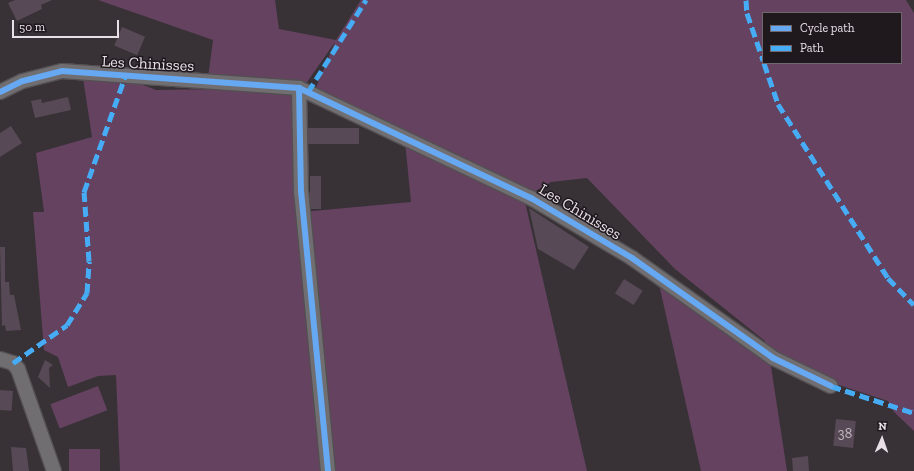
<!DOCTYPE html>
<style>
body{margin:0}
#map{position:relative;width:914px;height:471px;overflow:hidden;background:#383237;font-family:"Zilla Slab",serif}
div>[style]{position:absolute}
[style*='--x']{left:calc(var(--x)*1px);top:calc(var(--y)*1px);width:calc(var(--w)*1px);rotate:calc(var(--a)*1deg)}
.green>*{inset:0;background:#654260;transform-origin:0 0}
.building>*{inset:0;background:#574955;transform-origin:0 0}
.roads{filter:drop-shadow(1px 0 #534f52) drop-shadow(-1px 0 #534f52) drop-shadow(0 1px #534f52) drop-shadow(0 -1px #534f52)}
.minor>*{height:14px;margin:-7px;padding:0 7px;transform-origin:7px;border-radius:7px;background:#716e71}
.quiet>*{height:5px;margin-top:-2.5px;transform-origin:0;background:repeating-linear-gradient(90deg,#46acf6 0 10px,transparent 0 15px)}
.cycleway>*{height:6px;margin:-3px;padding:0 3px;transform-origin:3px;border-radius:3px;background:#66a8f1}
span{translate:-50% -50%;white-space:nowrap;text-align:center;line-height:1.15;-webkit-text-stroke:3px #1f181d;paint-order:stroke}
.number-label{font-size:14px;color:#c4bac2}
.number-label span{-webkit-text-stroke-width:0}
.street-label{font-size:16px;color:#e9e0e7}
.legend{position:absolute;left:762px;top:12px;width:140px;height:52px;box-sizing:border-box;background:#1f181d;border:1px solid #70686e;margin:0;padding:5px 7px;list-style:none;font-size:12px;color:#e9e0e7}
.legend li{display:flex;align-items:center;gap:8px;height:20px}
.legend b{width:20px;border:1px solid #70686e}
.north{position:absolute;left:862px;top:419px;width:40px;height:40px;-webkit-text-stroke:3px #1f181d;paint-order:stroke;rotate:2deg;font-size:11px;font-weight:700;line-height:16px;text-align:center;color:#e9e0e7}
.north::after{content:'';display:block;margin:auto;width:14px;height:18px;background:#e9e0e7;clip-path:polygon(50% 0,100% 100%,50% 72%,0 100%)}
.scale{position:absolute;left:12px;top:20px;width:107px;height:18px;box-sizing:border-box;border:2px solid #e9e0e7;border-top:0;padding-left:5px;font-size:12px;line-height:14px;white-space:nowrap;color:#e9e0e7;-webkit-text-stroke:3px #1f181d;paint-order:stroke}
</style>
<div id="map">
<div class="green">
<div style="clip-path:polygon(evenodd,98px 0,275px 0,279px 29px,336px 40px,361px 0,906px 0,914px 13px,914px 431px,894px 412px,888px 401px,836px 384px,762px 345px,765px 341px,675px 269px,587px 178px,551px 182px,532px 193px,315px 90px,335px 42px,305px 85px,208px 78px,213px 40px,98px 0,763px 13px,901px 13px,901px 63px,763px 63px,763px 13px)"></div>
<div style="clip-path:polygon(83px 78px,138px 83px,156px 90px,299px 88px,307px 102px,302px 212px,411px 202px,405px 142px,525px 202px,587px 471px,120px 471px,116px 375px,98px 376px,68px 387px,58px 357px,44px 350px,33px 212px,44px 212px,36px 153px,92px 137px)"></div>
<div style="clip-path:polygon(659px 284px,770px 360px,787px 471px,701px 471px)"></div>
<div style="left:98px;top:386px;width:26px;height:51px;rotate:69deg"></div>
<div style="left:69px;top:449px;width:31px;height:22px"></div>
</div>
<div class="building">
<div style="clip-path:polygon(15px 0,52px 0,41px 5px,42px 9px,17px 21px,8px 3px)"></div>
<div style="left:122px;top:27px;width:25px;height:20px;rotate:23deg"></div>
<div style="clip-path:polygon(68px 97px,71px 110px,35px 118px,31px 101px,41px 99px,42px 103px)"></div>
<div style="clip-path:polygon(11px 126px,22px 143px,0 157px,0 133px)"></div>
<div style="left:359px;top:128px;width:16px;height:52px;rotate:90deg"></div>
<div style="left:310px;top:176px;width:11px;height:33px"></div>
<div style="clip-path:polygon(529px 208px,589px 247px,574px 270px,538px 249px)"></div>
<div style="clip-path:polygon(0 247px,5px 247px,5px 282px,9px 282px,10px 295px,14px 295px,21px 330px,6px 331px,5px 325px,2px 326px)"></div>
<div style="left:624px;top:279px;width:22px;height:17px;rotate:32deg"></div>
<div style="clip-path:polygon(45px 360px,53px 365px,49px 368px,50px 388px,38px 377px)"></div>
<div style="left:0;top:390px;width:13px;height:20px;rotate:4deg"></div>
<div style="left:836px;top:419px;width:20px;height:27px;rotate:6deg"></div>
<div style="clip-path:polygon(11px 447px,26px 448px,29px 471px,13px 471px)"></div>
<div style="clip-path:polygon(808px 456px,809px 471px,793px 471px,792px 458px)"></div>
</div>
<div class="roads">
<div class="minor">
<div style="--x:0;--y:92;--w:25;--a:-26"></div>
<div style="--x:23;--y:81;--w:40;--a:-14.4"></div>
<div style="--x:62;--y:71;--w:238;--a:4.1"></div>
<div style="--x:0;--y:359;--w:14;--a:17"></div>
<div style="--x:13;--y:363;--w:8;--a:50"></div>
<div style="--x:18;--y:369;--w:108;--a:70.6"></div>
<div style="--x:328;--y:471;--w:280;--a:-95.5"></div>
<div style="--x:301;--y:192;--w:104;--a:-91.1"></div>
<div style="--x:299;--y:88;--w:257;--a:25.4"></div>
<div style="--x:531;--y:198;--w:117;--a:30.7"></div>
<div style="--x:632;--y:258;--w:173;--a:35.3"></div>
<div style="--x:773;--y:358;--w:64;--a:25.8"></div>
</div>
</div>
<div class="quiet">
<div style="--x:746;--y:0;--w:13;--a:86"></div>
<div style="--x:747;--y:13;--w:50;--a:71.2"></div>
<div style="--x:764;--y:63;--w:43;--a:71.1"></div>
<div style="--x:778;--y:104;--w:206;--a:57.7"></div>
<div style="--x:888;--y:278;--w:37;--a:46"></div>
<div style="--x:308;--y:92;--w:109;--a:-57.8"></div>
<div style="--x:13;--y:363;--w:66;--a:-35.1"></div>
<div style="--x:67;--y:325;--w:38;--a:-58"></div>
<div style="--x:87;--y:293;--w:32;--a:-86"></div>
<div style="--x:89;--y:261;--w:69;--a:-94.1"></div>
<div style="--x:84;--y:192;--w:122;--a:-70.4"></div>
<div style="--x:831;--y:386;--w:87;--a:18"></div>
</div>
<div class="cycleway">
<div style="--x:0;--y:92;--w:25;--a:-26"></div>
<div style="--x:23;--y:81;--w:40;--a:-14.4"></div>
<div style="--x:62;--y:71;--w:238;--a:4.1"></div>
<div style="--x:328;--y:471;--w:280;--a:-95.5"></div>
<div style="--x:301;--y:192;--w:104;--a:-91.1"></div>
<div style="--x:299;--y:88;--w:257;--a:25.4"></div>
<div style="--x:531;--y:198;--w:117;--a:30.7"></div>
<div style="--x:632;--y:258;--w:173;--a:35.3"></div>
<div style="--x:773;--y:358;--w:64;--a:25.8"></div>
</div>
<div class="number-label">
<span style="left:845px;top:434px">38</span>
</div>
<div class="street-label">
<span style="left:148px;top:64px;rotate:3deg">Les Chinisses</span>
<span style="left:580px;top:212px;rotate:31deg">Les Chinisses</span>
</div>
<ul class="legend">
<li><b style="height:5px;background:#66a8f1"></b>Cycle path</li>
<li><b style="height:5px;background:#46acf6"></b>Path</li>
</ul>
<div class="north">N</div>
<div class="scale">50 m</div>
</div>
